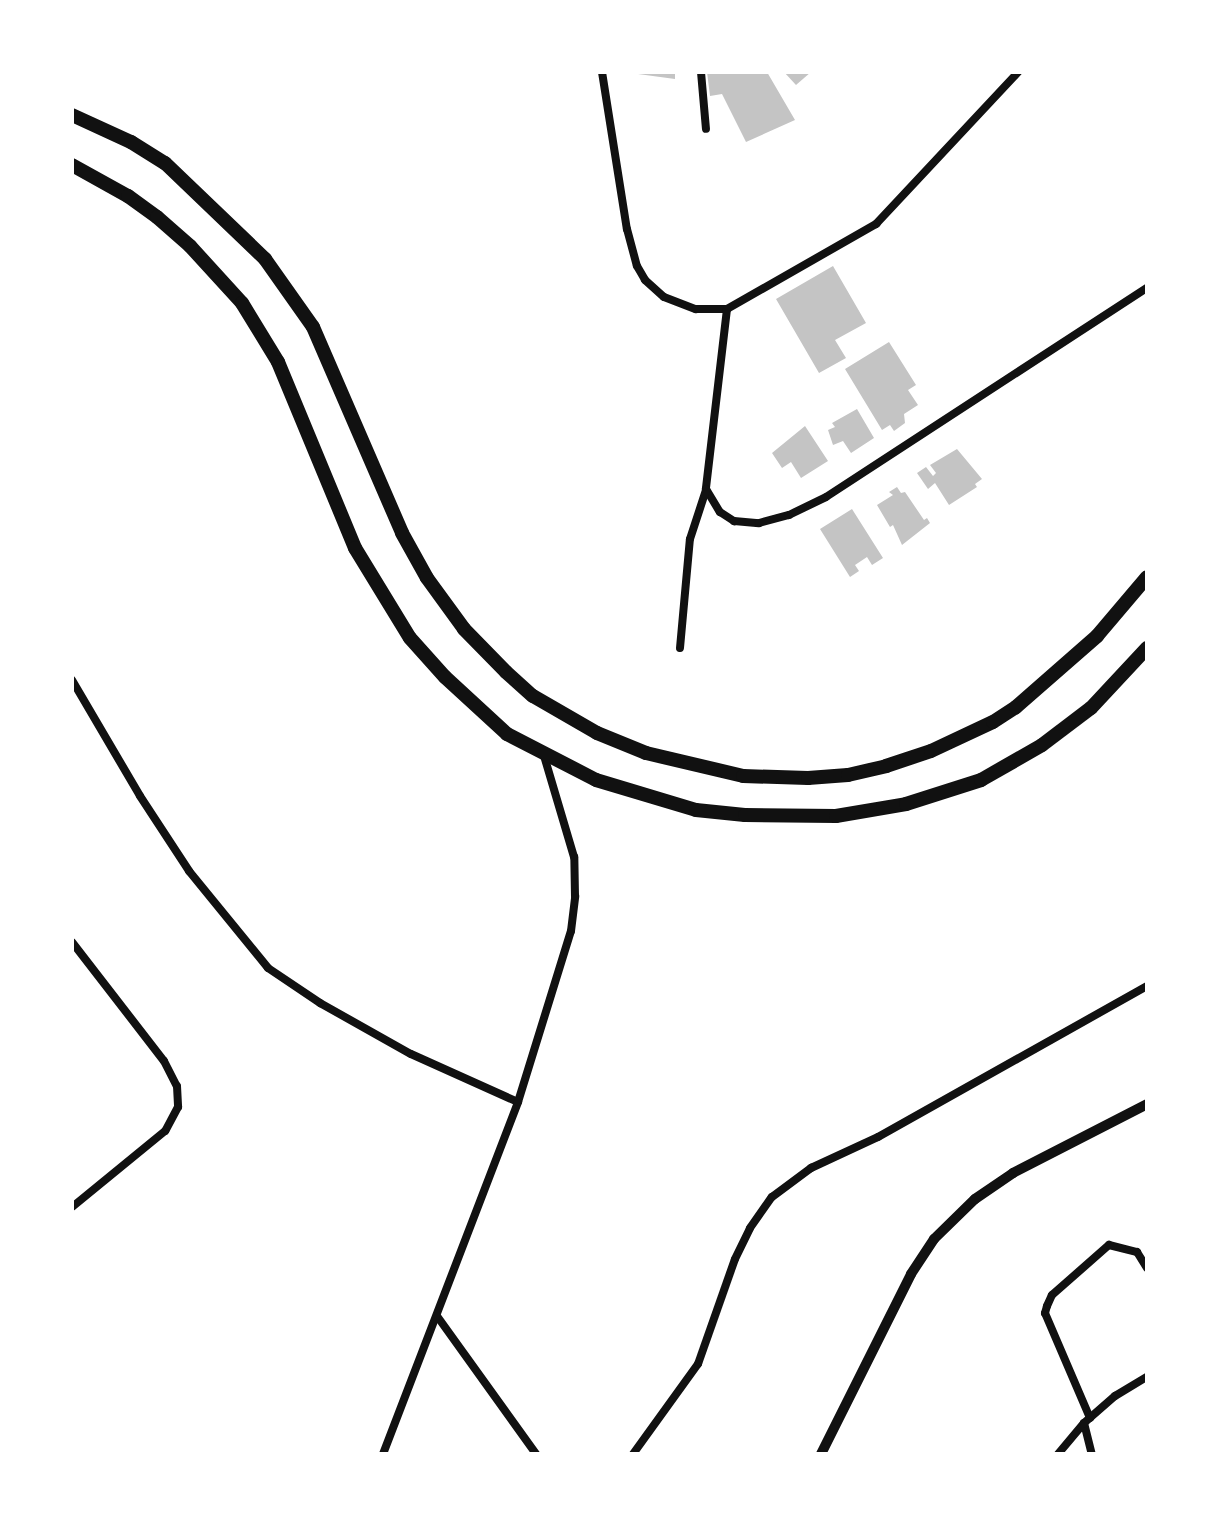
<!DOCTYPE html>
<style>
body{margin:0}
#map{position:relative;width:1219px;height:1526px;overflow:hidden;background:#fff;font-family:"Archivo Narrow",sans-serif}
div>[style]{position:absolute}
[style*='--x']{left:calc(var(--x)*1px);top:calc(var(--y)*1px);width:calc(var(--w)*1px);rotate:calc(var(--a)*1deg)}
.building>*{inset:0;background:#c4c4c4}
.minor>*{height:8px;margin:-4px;padding:0 4px;transform-origin:4px;border-radius:4px;background:#111}
.tertiary>*{height:10px;margin:-5px;padding:0 5px;transform-origin:5px;border-radius:5px;background:#111}
.primary>*{height:14px;margin:-7px;padding:0 7px;transform-origin:7px;border-radius:7px;background:#111}
span{translate:-50% -50%;white-space:nowrap;text-align:center;line-height:1.15;-webkit-text-stroke:7px #fff;paint-order:stroke}
.frame{position:absolute;inset:0;border:74px solid #fff;pointer-events:none}
</style>
<div id="map">
<div class="building">
<div style="clip-path:polygon(638px 72px,675px 72px,675px 79px,638px 74px)"></div>
<div style="clip-path:polygon(707px 72px,767px 72px,795px 120px,746px 142px,722px 94px,710px 96px)"></div>
<div style="clip-path:polygon(784px 72px,811px 72px,796px 85px)"></div>
<div style="clip-path:polygon(833px 266px,866px 323px,835px 340px,846px 358px,819px 373px,776px 299px)"></div>
<div style="clip-path:polygon(889px 342px,916px 385px,908px 390px,918px 405px,904px 414px,905px 423px,894px 431px,890px 425px,882px 430px,845px 369px)"></div>
<div style="clip-path:polygon(857px 409px,874px 438px,851px 453px,843px 441px,833px 445px,828px 430px,835px 427px,832px 423px)"></div>
<div style="clip-path:polygon(805px 426px,828px 461px,801px 478px,791px 462px,782px 468px,772px 453px)"></div>
<div style="clip-path:polygon(957px 449px,982px 479px,975px 484px,977px 487px,949px 505px,935px 483px,928px 489px,917px 473px,926px 467px,933px 476px,936px 473px,930px 465px)"></div>
<div style="clip-path:polygon(897px 487px,901px 493px,905px 492px,924px 520px,927px 518px,930px 523px,902px 545px,893px 525px,890px 527px,877px 505px,893px 495px,889px 492px)"></div>
<div style="clip-path:polygon(852px 509px,883px 558px,872px 565px,867px 557px,855px 565px,859px 571px,850px 577px,820px 529px)"></div>
</div>
<div class="minor">
<div style="--x:602;--y:72;--w:159;--a:81"></div>
<div style="--x:627;--y:229;--w:38;--a:75"></div>
<div style="--x:637;--y:266;--w:16;--a:60"></div>
<div style="--x:645;--y:280;--w:25;--a:42"></div>
<div style="--x:664;--y:297;--w:34;--a:21"></div>
<div style="--x:696;--y:309;--w:31;--a:0"></div>
<div style="--x:727;--y:309;--w:172;--a:-29.7"></div>
<div style="--x:876;--y:224;--w:208;--a:-46.9"></div>
<div style="--x:701;--y:72;--w:57;--a:85"></div>
<div style="--x:727;--y:309;--w:181;--a:96.7"></div>
<div style="--x:706;--y:489;--w:27;--a:59"></div>
<div style="--x:720;--y:512;--w:17;--a:33"></div>
<div style="--x:734;--y:521;--w:25;--a:5"></div>
<div style="--x:759;--y:523;--w:31;--a:-15"></div>
<div style="--x:789;--y:515;--w:41;--a:-25.9"></div>
<div style="--x:826;--y:497;--w:383;--a:-33.1"></div>
<div style="--x:680;--y:648;--w:109;--a:-84.8"></div>
<div style="--x:690;--y:539;--w:52;--a:-71.9"></div>
<div style="--x:72;--y:680;--w:134;--a:59.6"></div>
<div style="--x:140;--y:796;--w:90;--a:56.8"></div>
<div style="--x:189;--y:871;--w:125;--a:50.8"></div>
<div style="--x:268;--y:968;--w:63;--a:33.9"></div>
<div style="--x:320;--y:1003;--w:104;--a:29.3"></div>
<div style="--x:411;--y:1054;--w:117;--a:24.2"></div>
<div style="--x:72;--y:942;--w:150;--a:52.3"></div>
<div style="--x:164;--y:1061;--w:28;--a:63"></div>
<div style="--x:177;--y:1086;--w:21;--a:87"></div>
<div style="--x:178;--y:1107;--w:27;--a:118"></div>
<div style="--x:165;--y:1131;--w:120;--a:140.7"></div>
<div style="--x:437;--y:1316;--w:170;--a:54.3"></div>
<div style="--x:1090;--y:1418;--w:114;--a:-113.2"></div>
<div style="--x:1045;--y:1313;--w:7;--a:-74"></div>
<div style="--x:1047;--y:1306;--w:12;--a:-66"></div>
<div style="--x:1052;--y:1295;--w:76;--a:-41.3"></div>
<div style="--x:1109;--y:1245;--w:29;--a:14"></div>
<div style="--x:1137;--y:1252;--w:19;--a:58"></div>
<div style="--x:1084;--y:1423;--w:32;--a:76"></div>
<div style="--x:383;--y:1454;--w:377;--a:-69"></div>
<div style="--x:518;--y:1102;--w:179;--a:-72.8"></div>
<div style="--x:571;--y:931;--w:35;--a:-83"></div>
<div style="--x:575;--y:896;--w:39;--a:-91"></div>
<div style="--x:574;--y:857;--w:105;--a:-106.5"></div>
<div style="--x:633;--y:1454;--w:111;--a:-54.2"></div>
<div style="--x:698;--y:1364;--w:111;--a:-70.6"></div>
<div style="--x:735;--y:1259;--w:34;--a:-64"></div>
<div style="--x:750;--y:1228;--w:38;--a:-55"></div>
<div style="--x:772;--y:1197;--w:49;--a:-36.6"></div>
<div style="--x:811;--y:1168;--w:74;--a:-24.8"></div>
<div style="--x:878;--y:1137;--w:308;--a:-29.3"></div>
<div style="--x:1058;--y:1454;--w:40;--a:-50"></div>
<div style="--x:1084;--y:1423;--w:41;--a:-41.1"></div>
<div style="--x:1115;--y:1396;--w:37;--a:-31"></div>
</div>
<div class="tertiary">
<div style="--x:821;--y:1454;--w:201;--a:-63.4"></div>
<div style="--x:911;--y:1274;--w:42;--a:-56.7"></div>
<div style="--x:934;--y:1239;--w:57;--a:-44.3"></div>
<div style="--x:975;--y:1199;--w:46;--a:-34.4"></div>
<div style="--x:1013;--y:1173;--w:151;--a:-27.2"></div>
</div>
<div class="primary">
<div style="--x:72;--y:115;--w:65;--a:24.6"></div>
<div style="--x:131;--y:142;--w:40;--a:32"></div>
<div style="--x:165;--y:163;--w:139;--a:43.8"></div>
<div style="--x:265;--y:259;--w:83;--a:54.8"></div>
<div style="--x:313;--y:327;--w:224;--a:66.6"></div>
<div style="--x:402;--y:533;--w:51;--a:60.9"></div>
<div style="--x:427;--y:578;--w:63;--a:54"></div>
<div style="--x:464;--y:629;--w:60;--a:45.7"></div>
<div style="--x:506;--y:672;--w:36;--a:42"></div>
<div style="--x:533;--y:696;--w:74;--a:30"></div>
<div style="--x:597;--y:733;--w:53;--a:22.2"></div>
<div style="--x:646;--y:753;--w:100;--a:13.3"></div>
<div style="--x:743;--y:776;--w:65;--a:1.8"></div>
<div style="--x:808;--y:778;--w:40;--a:-4.3"></div>
<div style="--x:848;--y:775;--w:39;--a:-13"></div>
<div style="--x:886;--y:766;--w:47;--a:-18.4"></div>
<div style="--x:931;--y:751;--w:68;--a:-25.1"></div>
<div style="--x:993;--y:722;--w:27;--a:-33"></div>
<div style="--x:1016;--y:707;--w:108;--a:-41.2"></div>
<div style="--x:1097;--y:636;--w:77;--a:-49.7"></div>
<div style="--x:72;--y:165;--w:64;--a:29"></div>
<div style="--x:128;--y:196;--w:36;--a:36"></div>
<div style="--x:157;--y:217;--w:44;--a:41.3"></div>
<div style="--x:190;--y:246;--w:77;--a:47.6"></div>
<div style="--x:242;--y:303;--w:69;--a:58.6"></div>
<div style="--x:278;--y:362;--w:201;--a:67.5"></div>
<div style="--x:355;--y:548;--w:105;--a:58.6"></div>
<div style="--x:410;--y:638;--w:52;--a:48.1"></div>
<div style="--x:445;--y:677;--w:84;--a:42.6"></div>
<div style="--x:507;--y:734;--w:100;--a:27.3"></div>
<div style="--x:596;--y:780;--w:104;--a:16.7"></div>
<div style="--x:696;--y:810;--w:49;--a:5.8"></div>
<div style="--x:745;--y:815;--w:91;--a:0.6"></div>
<div style="--x:836;--y:816;--w:71;--a:-9.7"></div>
<div style="--x:906;--y:804;--w:79;--a:-17.7"></div>
<div style="--x:981;--y:780;--w:70;--a:-29.8"></div>
<div style="--x:1042;--y:745;--w:61;--a:-37.1"></div>
<div style="--x:1091;--y:708;--w:82;--a:-47"></div>
</div>
<div class="frame"></div>
</div>
